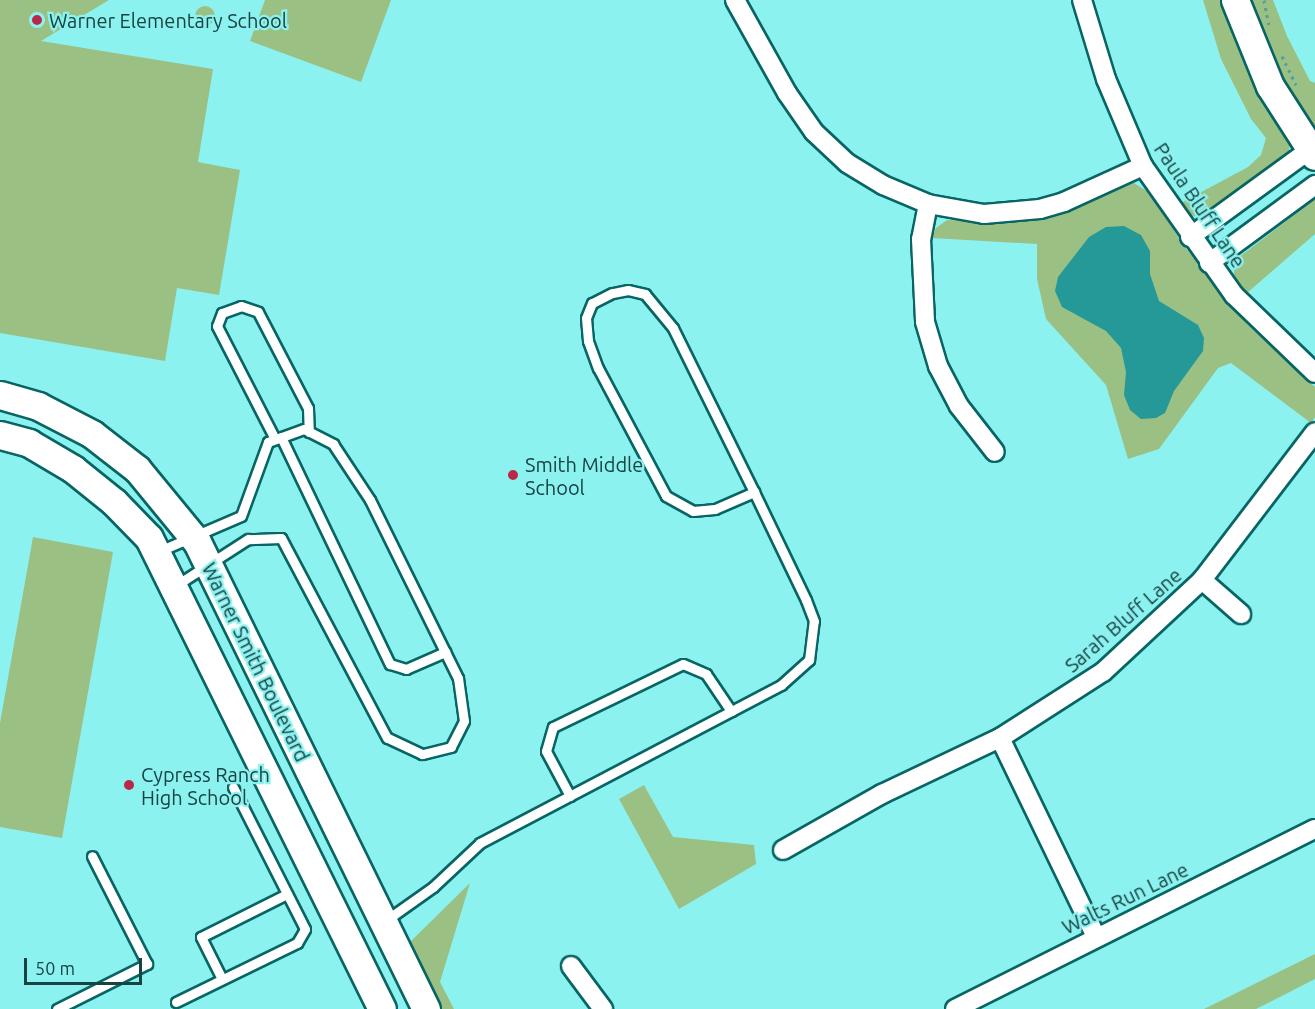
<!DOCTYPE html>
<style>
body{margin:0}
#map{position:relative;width:1315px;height:1009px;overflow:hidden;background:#8cf2f0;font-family:Ubuntu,sans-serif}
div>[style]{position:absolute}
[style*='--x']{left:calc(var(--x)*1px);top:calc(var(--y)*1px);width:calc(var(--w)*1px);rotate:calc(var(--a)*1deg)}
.green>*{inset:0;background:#9bc084}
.round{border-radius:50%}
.water>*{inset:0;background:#249998}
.path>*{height:3px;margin-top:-1.5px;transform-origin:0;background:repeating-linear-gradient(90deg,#549e9d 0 3px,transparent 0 7.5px)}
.roads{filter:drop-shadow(2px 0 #086564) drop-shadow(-2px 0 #086564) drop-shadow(0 2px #086564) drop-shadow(0 -2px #086564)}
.lane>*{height:9px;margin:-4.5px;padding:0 4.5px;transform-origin:4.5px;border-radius:4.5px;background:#fff}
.street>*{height:18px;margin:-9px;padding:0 9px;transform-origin:9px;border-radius:9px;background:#fff}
.secondary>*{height:27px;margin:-13.5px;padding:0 13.5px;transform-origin:13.5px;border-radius:13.5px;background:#fff}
.dots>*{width:16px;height:16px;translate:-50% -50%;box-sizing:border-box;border:3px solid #8cf2f0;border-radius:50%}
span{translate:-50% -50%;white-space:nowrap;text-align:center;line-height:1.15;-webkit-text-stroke:4.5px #8cf2f0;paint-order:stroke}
.poi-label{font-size:20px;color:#174342}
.left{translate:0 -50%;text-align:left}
.street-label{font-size:20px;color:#174342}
.scale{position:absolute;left:24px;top:958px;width:118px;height:27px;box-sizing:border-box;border:3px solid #174342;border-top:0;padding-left:8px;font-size:18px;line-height:21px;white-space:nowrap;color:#174342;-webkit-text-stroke:4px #8cf2f0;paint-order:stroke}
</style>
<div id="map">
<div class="green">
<div style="clip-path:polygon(0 0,109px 0,41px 41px,213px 69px,198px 162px,240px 170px,219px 295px,177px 288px,165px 361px,0 333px)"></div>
<div style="clip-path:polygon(265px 0,391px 0,361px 82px,250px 41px)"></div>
<div style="clip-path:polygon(1203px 0,1226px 0,1290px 141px,1289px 152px,1280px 162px,1202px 217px,1188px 215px,1179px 204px,1248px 167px,1261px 155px,1266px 138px,1251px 119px,1221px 59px)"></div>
<div style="clip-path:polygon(1247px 0,1273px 0,1287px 36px,1310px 81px,1315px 83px,1315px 129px,1279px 80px)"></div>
<div class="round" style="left:195px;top:6px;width:20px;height:20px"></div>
<div style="clip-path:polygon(1134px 183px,1150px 193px,1184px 246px,1248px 325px,1315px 387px,1315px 417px,1311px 423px,1231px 363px,1218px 368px,1159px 449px,1128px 459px,1106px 385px,1046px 319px,1037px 279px,1037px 244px,932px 238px,936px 228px,947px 220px,1016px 222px,1055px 216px)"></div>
<div style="clip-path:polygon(1315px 199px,1315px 234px,1247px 293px,1234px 278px,1234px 261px)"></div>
<div style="clip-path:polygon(33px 537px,113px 552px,62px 838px,0 827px,0 723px)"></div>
<div style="clip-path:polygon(644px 785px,673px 837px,754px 845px,756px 864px,679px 909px,619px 799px)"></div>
<div style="clip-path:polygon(470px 883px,440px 982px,454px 1009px,438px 1009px,407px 945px)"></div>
<div style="clip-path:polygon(1315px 954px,1315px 979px,1274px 1000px,1256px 1009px,1204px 1009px)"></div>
</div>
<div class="water">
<div style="clip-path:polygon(1124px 226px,1141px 235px,1150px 251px,1150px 274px,1159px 301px,1198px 325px,1204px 338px,1203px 351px,1174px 391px,1165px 413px,1156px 418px,1141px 419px,1130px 410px,1124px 395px,1126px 372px,1121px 348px,1106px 331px,1062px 307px,1055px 291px,1058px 277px,1089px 237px,1106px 227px)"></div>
</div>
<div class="path">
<div style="--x:1264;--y:0;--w:25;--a:79"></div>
<div style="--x:1282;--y:56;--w:32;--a:64"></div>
</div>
<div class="roads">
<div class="lane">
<div style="--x:281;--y:437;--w:252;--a:64.4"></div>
<div style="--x:390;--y:664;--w:17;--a:17"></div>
<div style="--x:406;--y:669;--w:43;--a:-23.6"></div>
<div style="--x:275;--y:439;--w:127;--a:-117.2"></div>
<div style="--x:217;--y:326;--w:14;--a:-69"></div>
<div style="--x:222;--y:313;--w:20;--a:-20"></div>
<div style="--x:241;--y:306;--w:18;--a:19"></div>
<div style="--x:258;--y:312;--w:108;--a:62.5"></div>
<div style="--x:308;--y:408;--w:24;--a:88"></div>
<div style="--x:157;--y:552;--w:91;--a:-23.2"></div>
<div style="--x:241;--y:516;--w:79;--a:-70"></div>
<div style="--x:268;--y:442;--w:38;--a:-20"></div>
<div style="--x:304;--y:429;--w:33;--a:27"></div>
<div style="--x:333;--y:444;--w:67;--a:56.5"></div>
<div style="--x:370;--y:500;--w:199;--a:63.7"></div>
<div style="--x:458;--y:678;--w:43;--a:82.1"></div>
<div style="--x:464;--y:721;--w:29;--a:117"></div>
<div style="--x:451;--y:747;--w:30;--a:166"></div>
<div style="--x:422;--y:754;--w:38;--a:-155"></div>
<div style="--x:387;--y:738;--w:226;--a:-117.9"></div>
<div style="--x:281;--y:538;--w:33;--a:178"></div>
<div style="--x:248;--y:539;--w:87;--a:147.2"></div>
<div style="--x:570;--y:796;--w:51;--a:-118.1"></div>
<div style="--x:546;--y:751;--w:25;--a:-74"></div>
<div style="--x:553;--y:727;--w:144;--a:-25.9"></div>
<div style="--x:683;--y:664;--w:25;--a:23"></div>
<div style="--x:706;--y:674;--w:45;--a:56"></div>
<div style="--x:385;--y:921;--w:59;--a:-35.3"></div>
<div style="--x:433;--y:887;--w:64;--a:-43.1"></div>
<div style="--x:480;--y:843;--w:340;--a:-27.7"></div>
<div style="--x:781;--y:685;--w:38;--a:-42"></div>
<div style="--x:809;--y:660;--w:39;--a:-83"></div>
<div style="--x:814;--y:621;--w:22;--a:-111"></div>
<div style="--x:806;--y:600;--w:120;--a:-115.7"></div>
<div style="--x:754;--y:492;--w:183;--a:-116.3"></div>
<div style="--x:673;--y:328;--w:44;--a:-129.5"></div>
<div style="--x:645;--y:294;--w:17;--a:-167"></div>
<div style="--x:628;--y:290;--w:16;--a:169"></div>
<div style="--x:612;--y:293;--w:22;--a:153"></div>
<div style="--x:592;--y:303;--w:16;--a:112"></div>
<div style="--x:586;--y:318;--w:23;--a:85"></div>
<div style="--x:588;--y:341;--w:29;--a:70"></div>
<div style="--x:598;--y:368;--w:145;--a:62"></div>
<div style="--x:666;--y:496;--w:31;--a:29"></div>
<div style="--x:693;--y:511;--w:22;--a:-5"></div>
<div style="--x:715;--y:509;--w:43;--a:-23.6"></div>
<div style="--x:222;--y:979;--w:47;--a:-116.6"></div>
<div style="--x:201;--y:937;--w:96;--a:-26.6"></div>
<div style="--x:176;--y:1002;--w:135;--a:-26"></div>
<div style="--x:297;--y:943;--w:16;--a:-60"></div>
<div style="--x:305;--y:929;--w:159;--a:-116.9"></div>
<div style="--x:57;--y:1009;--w:101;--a:-26.6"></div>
<div style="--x:147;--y:964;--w:121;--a:-117"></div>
</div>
<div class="street">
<div style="--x:735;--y:0;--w:107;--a:60.8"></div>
<div style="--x:787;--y:93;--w:47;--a:55.3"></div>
<div style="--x:814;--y:132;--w:45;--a:43.2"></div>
<div style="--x:847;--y:163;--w:42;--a:31.4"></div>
<div style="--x:883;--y:185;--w:49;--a:22.9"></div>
<div style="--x:928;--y:204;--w:57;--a:10.1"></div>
<div style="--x:984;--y:214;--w:56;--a:-5.1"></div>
<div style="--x:1040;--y:209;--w:25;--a:-16"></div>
<div style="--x:1064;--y:202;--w:87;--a:-24.5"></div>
<div style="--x:1082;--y:0;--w:83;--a:73.1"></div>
<div style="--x:1106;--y:79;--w:95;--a:67"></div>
<div style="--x:1143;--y:166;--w:158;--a:54.8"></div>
<div style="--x:1234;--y:295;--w:112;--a:43.9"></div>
<div style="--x:928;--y:204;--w:36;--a:101"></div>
<div style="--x:921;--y:239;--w:83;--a:87.2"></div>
<div style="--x:925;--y:322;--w:46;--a:73.5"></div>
<div style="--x:938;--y:366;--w:45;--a:62.3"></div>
<div style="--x:959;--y:406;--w:58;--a:52"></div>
<div style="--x:1190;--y:237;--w:155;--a:-36.1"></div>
<div style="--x:1209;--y:263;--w:132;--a:-36.3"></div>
<div style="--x:1202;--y:580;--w:52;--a:41.1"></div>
<div style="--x:1000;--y:738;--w:221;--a:64.2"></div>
<div style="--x:783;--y:850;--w:114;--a:-29.5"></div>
<div style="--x:882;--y:794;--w:131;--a:-25.4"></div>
<div style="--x:1000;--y:738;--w:122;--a:-32.7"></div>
<div style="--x:1103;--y:672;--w:135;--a:-42.9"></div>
<div style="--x:1202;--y:580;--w:186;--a:-52.6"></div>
<div style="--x:571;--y:966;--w:54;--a:53.3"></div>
<div style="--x:955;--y:1009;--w:402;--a:-26.6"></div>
</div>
<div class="secondary">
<div style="--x:1235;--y:0;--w:93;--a:67.9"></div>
<div style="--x:1270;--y:86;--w:83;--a:57.3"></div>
<div style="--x:0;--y:395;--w:40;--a:16"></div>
<div style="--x:38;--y:406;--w:61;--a:27.4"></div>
<div style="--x:92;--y:434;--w:57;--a:37.9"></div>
<div style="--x:137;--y:469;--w:94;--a:50.6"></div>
<div style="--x:197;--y:542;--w:520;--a:63.88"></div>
<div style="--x:0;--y:435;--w:30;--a:15"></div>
<div style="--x:29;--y:443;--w:51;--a:30.6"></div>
<div style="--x:73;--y:469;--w:53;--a:38.8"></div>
<div style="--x:114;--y:502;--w:50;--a:45.8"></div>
<div style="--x:149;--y:538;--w:525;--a:63.68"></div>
</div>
</div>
<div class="dots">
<div style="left:37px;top:20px;background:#b92849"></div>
<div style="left:513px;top:475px;background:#b92849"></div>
<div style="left:129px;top:785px;background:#b92849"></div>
</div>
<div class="poi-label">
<span class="left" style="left:49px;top:20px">Warner Elementary School</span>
<span class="left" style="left:525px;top:476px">Smith Middle<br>School</span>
<span class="left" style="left:141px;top:786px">Cypress Ranch<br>High School</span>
</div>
<div class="street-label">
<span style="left:1200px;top:205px;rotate:56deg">Paula Bluff Lane</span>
<span style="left:1123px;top:620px;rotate:-41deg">Sarah Bluff Lane</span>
<span style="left:256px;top:662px;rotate:64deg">Warner Smith Boulevard</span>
<span style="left:1125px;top:898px;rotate:-26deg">Walts Run Lane</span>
</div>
<div class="scale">50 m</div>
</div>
